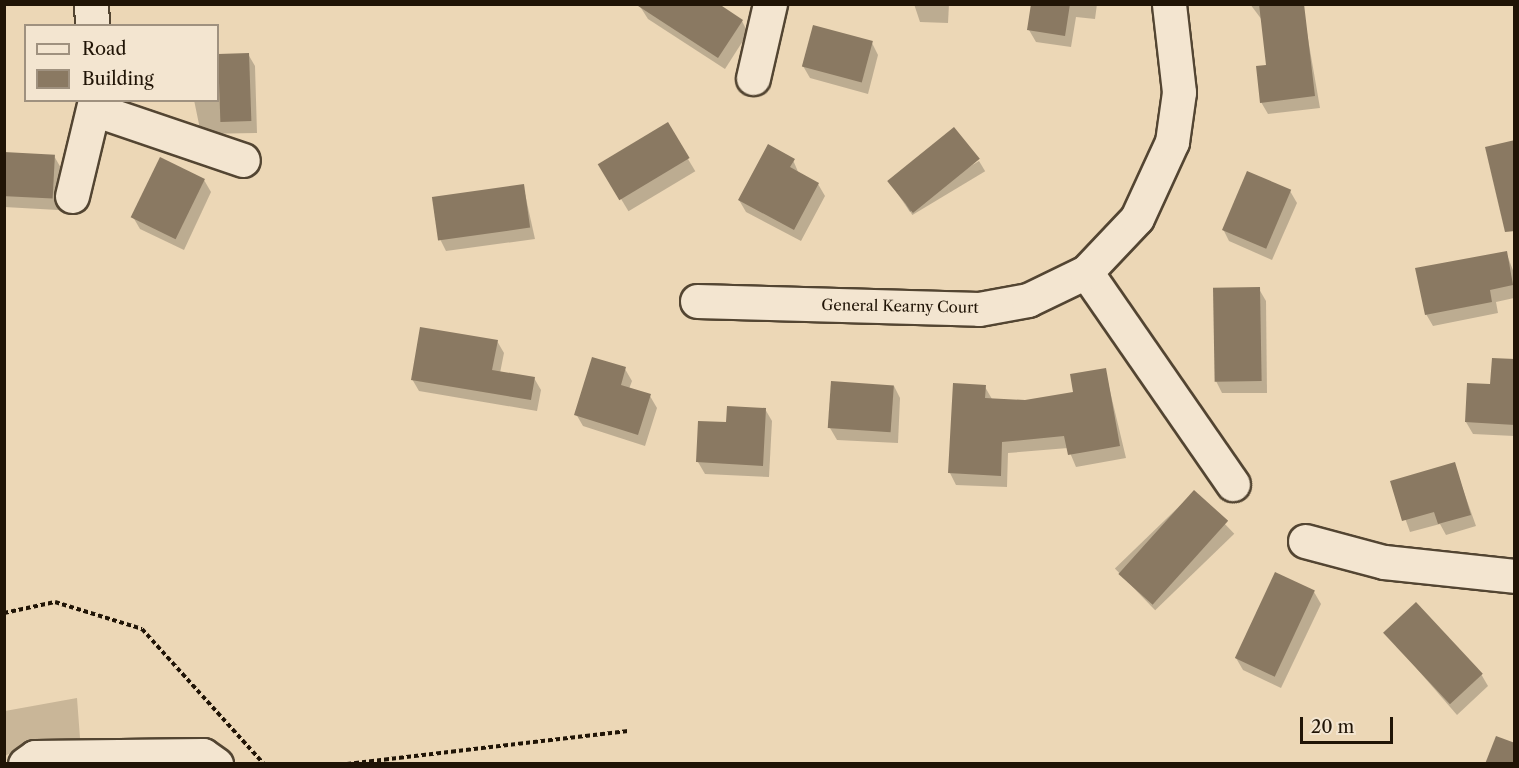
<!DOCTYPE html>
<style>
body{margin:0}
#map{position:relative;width:1519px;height:768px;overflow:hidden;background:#ecd7b6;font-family:"Libre Caslon Text",serif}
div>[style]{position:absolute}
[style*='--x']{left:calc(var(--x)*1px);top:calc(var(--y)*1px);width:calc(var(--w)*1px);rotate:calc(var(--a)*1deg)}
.green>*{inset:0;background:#c9b698}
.shadow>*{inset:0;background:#0003;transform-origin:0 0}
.building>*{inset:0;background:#8a7962;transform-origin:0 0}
.path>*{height:4px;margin-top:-2px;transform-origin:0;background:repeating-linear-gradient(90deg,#201406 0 4.5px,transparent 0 7.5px)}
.roads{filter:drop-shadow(2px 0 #534532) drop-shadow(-2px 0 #534532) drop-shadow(0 2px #534532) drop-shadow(0 -2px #534532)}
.minor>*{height:33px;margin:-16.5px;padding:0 16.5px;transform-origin:16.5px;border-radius:16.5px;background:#f3e5d0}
span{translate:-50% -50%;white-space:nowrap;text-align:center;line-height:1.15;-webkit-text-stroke:4.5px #f3e5d0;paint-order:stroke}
.street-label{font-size:15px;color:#201406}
.frame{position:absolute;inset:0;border:6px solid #201406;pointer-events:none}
.legend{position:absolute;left:24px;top:24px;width:195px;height:78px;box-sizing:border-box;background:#f3e5d0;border:2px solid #9f917f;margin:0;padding:8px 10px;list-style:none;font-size:18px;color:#201406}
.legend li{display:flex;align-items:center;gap:12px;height:30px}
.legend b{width:30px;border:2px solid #9f917f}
.scale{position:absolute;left:1300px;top:717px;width:93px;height:27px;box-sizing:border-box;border:3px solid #201406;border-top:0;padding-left:8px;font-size:18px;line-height:21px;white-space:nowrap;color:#201406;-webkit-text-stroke:4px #f3e5d0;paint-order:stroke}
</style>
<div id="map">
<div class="green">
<div style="clip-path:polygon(77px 698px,80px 738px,29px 743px,5px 756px,5px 711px)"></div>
</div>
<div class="shadow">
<div style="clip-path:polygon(914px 4px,949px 4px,948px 23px,920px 22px)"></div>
<div style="clip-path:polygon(1032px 4px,1097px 4px,1095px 19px,1076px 17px,1071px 47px,1036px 42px,1029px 30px)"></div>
<div style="clip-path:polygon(1250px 4px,1302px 4px,1320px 108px,1268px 114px,1261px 102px,1268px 66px,1262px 20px)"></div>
<div style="clip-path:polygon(641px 8px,742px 21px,748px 33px,725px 69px,648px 19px)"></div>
<div style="clip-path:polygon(872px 43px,878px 55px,868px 94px,810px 78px,803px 66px)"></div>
<div style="clip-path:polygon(248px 54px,255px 66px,257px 133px,201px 134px,194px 100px,218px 100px,218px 55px)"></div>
<div style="left:667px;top:124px;width:55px;height:78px;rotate:59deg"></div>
<div style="clip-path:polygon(4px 153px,54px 156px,61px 168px,58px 210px,4px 207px)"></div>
<div style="clip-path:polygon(978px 158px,910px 212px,889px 181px)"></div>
<div style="clip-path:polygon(793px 160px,799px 174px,818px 184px,825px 196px,801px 241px,746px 212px,739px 200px)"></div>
<div style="left:979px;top:161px;width:12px;height:85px;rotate:59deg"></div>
<div style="clip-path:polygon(204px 180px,211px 192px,184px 250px,140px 229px,133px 217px)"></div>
<div style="clip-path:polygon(523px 185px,535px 239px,446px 251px,440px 239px)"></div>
<div style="clip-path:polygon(1290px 191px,1297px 203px,1272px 260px,1229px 241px,1223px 229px)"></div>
<div style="clip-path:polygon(1506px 252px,1514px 273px,1514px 298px,1496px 302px,1498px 313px,1433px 326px,1426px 314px)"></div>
<div style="clip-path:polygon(1259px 289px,1266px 301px,1267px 393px,1222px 393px,1216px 381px)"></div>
<div style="clip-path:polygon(497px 341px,504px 353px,500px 373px,534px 378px,541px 390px,537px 411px,419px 391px,412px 379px)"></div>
<div style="clip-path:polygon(1514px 360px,1514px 436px,1473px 434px,1466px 422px)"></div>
<div style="clip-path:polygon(625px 369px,632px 381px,629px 389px,650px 396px,657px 408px,645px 446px,583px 426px,576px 414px)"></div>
<div style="clip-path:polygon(1105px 370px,1126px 458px,1076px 467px,1068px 448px,1008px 453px,1007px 487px,956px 485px,950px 473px,985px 387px,992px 399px,1025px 402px,1075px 393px)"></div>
<div style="clip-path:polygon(894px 386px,900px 398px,898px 443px,837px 440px,830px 428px)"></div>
<div style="clip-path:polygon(765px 409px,772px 421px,769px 477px,705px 474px,698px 462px,728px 424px)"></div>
<div style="clip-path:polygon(1454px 464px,1476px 526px,1446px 535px,1440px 524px,1410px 532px,1392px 482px)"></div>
<div style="left:1194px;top:492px;width:58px;height:110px;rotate:46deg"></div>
<div style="clip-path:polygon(1314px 592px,1321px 604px,1281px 688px,1243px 670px,1236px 658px)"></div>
<div style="clip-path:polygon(1385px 632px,1481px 674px,1488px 686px,1457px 715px)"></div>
</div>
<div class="building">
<div style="clip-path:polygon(635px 4px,719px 4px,743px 20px,718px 58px)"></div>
<div style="clip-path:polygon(1031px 4px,1070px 4px,1065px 36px,1027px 30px)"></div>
<div style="clip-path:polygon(1259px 4px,1304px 4px,1315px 96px,1260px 103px,1256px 66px,1266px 65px)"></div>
<div style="left:813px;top:25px;width:62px;height:43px;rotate:15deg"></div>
<div style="left:249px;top:53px;width:68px;height:31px;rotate:88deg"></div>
<div style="left:668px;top:122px;width:42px;height:82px;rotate:59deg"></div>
<div style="left:954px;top:127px;width:41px;height:86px;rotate:51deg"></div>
<div style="clip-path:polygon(1515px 140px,1515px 231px,1505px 232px,1485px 147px)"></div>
<div style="clip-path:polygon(768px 144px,795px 159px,790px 167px,819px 183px,794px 230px,738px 200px)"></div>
<div style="left:4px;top:152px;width:51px;height:44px;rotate:3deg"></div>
<div style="left:160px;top:157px;width:50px;height:67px;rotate:26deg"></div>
<div style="left:1247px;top:171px;width:48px;height:64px;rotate:23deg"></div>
<div style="left:524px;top:184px;width:44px;height:93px;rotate:82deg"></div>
<div style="clip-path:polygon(1507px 251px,1513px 285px,1490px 290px,1492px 302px,1425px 315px,1415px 268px)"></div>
<div style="left:1260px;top:287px;width:94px;height:47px;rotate:89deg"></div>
<div style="clip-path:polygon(420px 327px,498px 340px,492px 370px,535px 377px,531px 400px,411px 380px)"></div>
<div style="clip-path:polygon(592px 357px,626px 367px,621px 385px,651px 394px,638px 435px,574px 415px)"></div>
<div style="clip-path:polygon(1492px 358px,1515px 359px,1515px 425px,1465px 422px,1467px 383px,1490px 384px)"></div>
<div style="clip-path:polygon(1106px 368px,1120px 446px,1068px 455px,1064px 436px,1002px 442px,1001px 476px,948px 473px,953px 383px,986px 385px,985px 398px,1025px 400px,1073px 392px,1070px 374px)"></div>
<div style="left:831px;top:381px;width:63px;height:47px;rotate:4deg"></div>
<div style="clip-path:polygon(727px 406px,766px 408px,763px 466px,696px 462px,698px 421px,726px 422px)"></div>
<div style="clip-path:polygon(1455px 462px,1471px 515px,1438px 524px,1434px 512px,1402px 521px,1390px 481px)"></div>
<div style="left:1194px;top:490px;width:46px;height:113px;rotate:42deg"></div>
<div style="left:1275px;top:572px;width:44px;height:95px;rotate:25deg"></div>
<div style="left:1416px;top:602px;width:98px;height:45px;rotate:47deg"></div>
<div style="clip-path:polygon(1496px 736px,1515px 743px,1515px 764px,1485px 764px)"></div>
</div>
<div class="path">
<div style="--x:4;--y:613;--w:52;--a:-12.2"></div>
<div style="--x:55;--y:602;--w:91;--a:17.2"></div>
<div style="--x:142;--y:629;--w:182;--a:47.9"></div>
<div style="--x:347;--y:764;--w:283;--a:-6.7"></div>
</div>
<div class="roads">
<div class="minor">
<div style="--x:91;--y:4;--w:22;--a:87"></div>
<div style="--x:753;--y:78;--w:76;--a:-77.1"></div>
<div style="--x:96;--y:110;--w:155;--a:18.8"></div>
<div style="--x:72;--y:196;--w:99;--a:-76.5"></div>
<div style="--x:1086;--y:272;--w:258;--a:55.3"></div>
<div style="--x:697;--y:301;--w:282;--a:1.6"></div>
<div style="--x:979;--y:309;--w:50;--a:-10.4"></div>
<div style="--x:1028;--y:300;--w:64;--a:-25.8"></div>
<div style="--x:1086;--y:272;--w:74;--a:-46.6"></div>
<div style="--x:1137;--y:218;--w:84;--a:-65.3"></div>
<div style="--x:1172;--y:142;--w:50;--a:-82"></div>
<div style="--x:1179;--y:92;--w:89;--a:-96.5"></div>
<div style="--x:1305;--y:541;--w:82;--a:14.9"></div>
<div style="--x:1384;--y:562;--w:131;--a:6.1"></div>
<div style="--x:25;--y:764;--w:12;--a:-35"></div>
<div style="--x:35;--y:757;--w:168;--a:-0.7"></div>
<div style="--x:203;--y:755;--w:16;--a:35"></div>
</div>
</div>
<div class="street-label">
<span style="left:900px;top:306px;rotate:1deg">General Kearny Court</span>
</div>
<div class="frame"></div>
<ul class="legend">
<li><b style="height:8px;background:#f3e5d0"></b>Road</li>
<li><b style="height:16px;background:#8a7962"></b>Building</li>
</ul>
<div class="scale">20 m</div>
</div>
